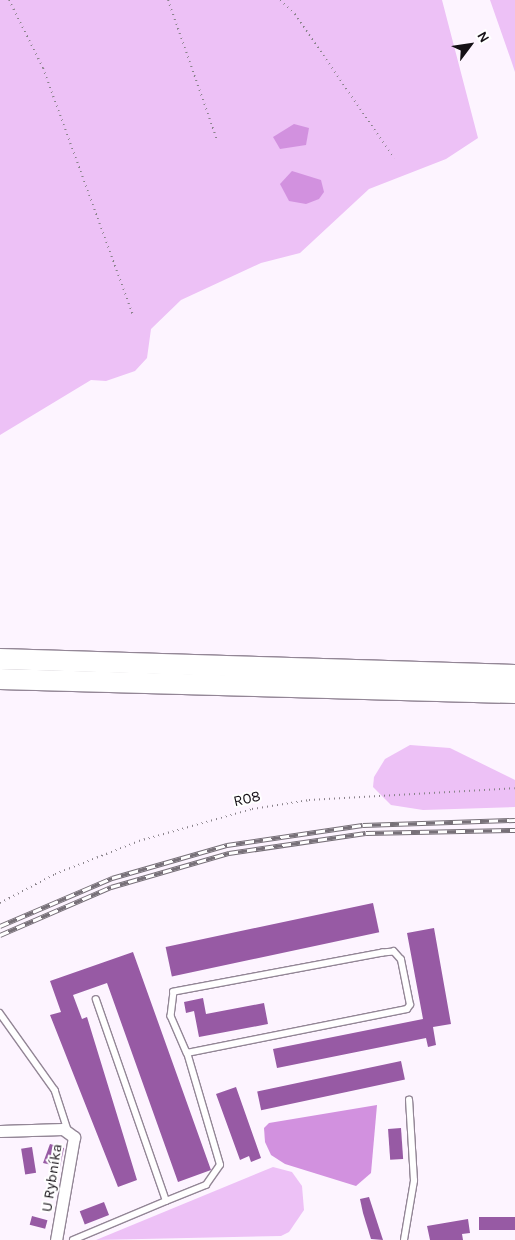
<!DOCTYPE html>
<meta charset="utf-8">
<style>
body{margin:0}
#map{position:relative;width:515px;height:1240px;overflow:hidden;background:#fdf4ff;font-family:Karla,sans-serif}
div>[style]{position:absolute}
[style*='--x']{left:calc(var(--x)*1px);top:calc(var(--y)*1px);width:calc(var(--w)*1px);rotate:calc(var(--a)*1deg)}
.green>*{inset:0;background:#edc1f6}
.water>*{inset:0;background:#d291df}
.building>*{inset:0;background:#975aa4;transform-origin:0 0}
.path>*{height:2px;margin-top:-1px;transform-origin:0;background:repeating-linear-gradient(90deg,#8a838b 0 1px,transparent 0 5px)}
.roads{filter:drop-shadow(1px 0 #938696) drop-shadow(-1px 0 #938696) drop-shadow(0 1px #938696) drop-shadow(0 -1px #938696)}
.service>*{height:5.5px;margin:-2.75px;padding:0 2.75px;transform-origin:2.75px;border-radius:2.75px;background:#fff}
.minor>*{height:11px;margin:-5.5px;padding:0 5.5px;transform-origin:5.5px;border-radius:5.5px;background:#fff}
.trunk>*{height:20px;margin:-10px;padding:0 10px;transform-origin:10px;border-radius:10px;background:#fff}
.rail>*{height:5px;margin-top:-2.5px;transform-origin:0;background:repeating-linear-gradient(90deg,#fff 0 9px,#777078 0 18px);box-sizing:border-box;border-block:1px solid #777078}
span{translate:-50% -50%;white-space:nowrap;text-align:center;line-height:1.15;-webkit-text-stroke:4px #fff;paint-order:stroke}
.street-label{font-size:15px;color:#151016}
.north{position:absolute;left:445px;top:20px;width:50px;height:50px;-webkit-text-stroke:4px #fff;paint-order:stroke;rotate:59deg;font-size:14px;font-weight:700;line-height:20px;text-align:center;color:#151016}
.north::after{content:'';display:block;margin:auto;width:18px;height:22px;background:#151016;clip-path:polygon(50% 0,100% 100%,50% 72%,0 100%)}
</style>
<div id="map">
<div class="green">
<div style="clip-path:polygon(0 0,442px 0,478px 138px,446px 159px,369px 189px,300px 253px,261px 263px,181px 300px,151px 329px,147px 358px,135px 371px,106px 381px,91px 380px,0 435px)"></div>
<div style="clip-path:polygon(490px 0,515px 0,515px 72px,511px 60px)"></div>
<div style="clip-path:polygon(410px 745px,450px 748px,515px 780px,515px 807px,423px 810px,391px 805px,373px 787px,374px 777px,385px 759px)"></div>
<div style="clip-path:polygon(273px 1167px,292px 1172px,302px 1186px,304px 1210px,289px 1232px,281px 1236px,96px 1240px)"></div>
</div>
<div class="water">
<div style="clip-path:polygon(294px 124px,309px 128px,306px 145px,280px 149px,273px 137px)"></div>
<div style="clip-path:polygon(292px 171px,321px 180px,324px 192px,319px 199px,306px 204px,289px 201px,280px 184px)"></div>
<div style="clip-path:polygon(377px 1105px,371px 1173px,356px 1186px,285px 1164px,271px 1155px,265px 1142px,264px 1128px,269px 1123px)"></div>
</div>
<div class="building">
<div style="left:373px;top:903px;width:30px;height:212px;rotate:78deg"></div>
<div style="clip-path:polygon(434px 928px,451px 1024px,433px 1027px,436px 1045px,428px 1047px,426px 1038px,277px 1068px,273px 1049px,423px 1019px,407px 933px)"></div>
<div style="clip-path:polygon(133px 952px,211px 1170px,178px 1182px,107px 983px,73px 995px,82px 1019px,87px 1017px,137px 1180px,118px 1187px,50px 1015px,61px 1012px,50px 981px)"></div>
<div style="clip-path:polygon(203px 998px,206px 1014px,264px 1003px,268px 1024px,199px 1037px,194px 1011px,186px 1013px,184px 1002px)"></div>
<div style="left:401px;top:1061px;width:19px;height:147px;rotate:78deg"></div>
<div style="clip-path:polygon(236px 1087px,261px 1158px,251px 1162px,249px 1156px,240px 1160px,216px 1094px)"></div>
<div style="left:401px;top:1128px;width:31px;height:13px;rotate:86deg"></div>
<div style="clip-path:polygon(50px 1144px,64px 1148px,60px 1167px,43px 1163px)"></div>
<div style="left:32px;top:1147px;width:26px;height:11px;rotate:81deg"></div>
<div style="clip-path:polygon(369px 1197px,383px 1240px,371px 1239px,363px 1213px,360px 1199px)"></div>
<div style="left:104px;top:1202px;width:14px;height:26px;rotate:69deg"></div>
<div style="left:32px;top:1216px;width:16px;height:9px;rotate:15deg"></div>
<div style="left:515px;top:1217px;width:13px;height:36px;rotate:90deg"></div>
<div style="clip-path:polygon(468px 1219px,470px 1233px,462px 1234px,463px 1240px,430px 1240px,427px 1226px)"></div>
</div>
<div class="path">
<div style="--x:9;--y:0;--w:76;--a:63.4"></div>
<div style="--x:43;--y:68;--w:263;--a:70"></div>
<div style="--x:168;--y:0;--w:148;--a:70.7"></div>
<div style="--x:280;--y:0;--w:21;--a:43"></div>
<div style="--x:295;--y:14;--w:175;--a:55.5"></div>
<div style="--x:0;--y:903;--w:62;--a:-27.8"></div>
<div style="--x:55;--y:874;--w:90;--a:-21.4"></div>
<div style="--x:139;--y:841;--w:117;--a:-15.8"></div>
<div style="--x:252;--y:809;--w:58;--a:-9"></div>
<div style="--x:309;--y:800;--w:206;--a:-3.3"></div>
</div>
<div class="roads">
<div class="service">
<div style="--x:0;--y:1013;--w:95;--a:54.5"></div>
<div style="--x:55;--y:1090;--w:42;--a:72"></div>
<div style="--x:166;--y:1201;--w:43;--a:-21.8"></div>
<div style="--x:206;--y:1185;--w:24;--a:-55"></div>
<div style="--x:220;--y:1165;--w:117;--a:-106.4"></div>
<div style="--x:187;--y:1053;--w:224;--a:-11.3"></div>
<div style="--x:407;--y:1009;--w:5;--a:-53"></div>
<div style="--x:410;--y:1005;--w:46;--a:-101.3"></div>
<div style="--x:401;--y:960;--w:11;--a:-131"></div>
<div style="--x:394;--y:952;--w:11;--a:175"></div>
<div style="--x:383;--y:953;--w:213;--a:169.4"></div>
<div style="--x:174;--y:992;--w:24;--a:97"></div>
<div style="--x:171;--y:1016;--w:40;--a:66.6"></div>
<div style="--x:73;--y:1240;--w:101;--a:-22.8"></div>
<div style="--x:166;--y:1201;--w:213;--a:-109.2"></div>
<div style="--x:404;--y:1240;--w:60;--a:-80.4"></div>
<div style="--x:414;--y:1181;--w:81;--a:-93.5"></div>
</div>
<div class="minor">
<div style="--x:0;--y:1131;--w:63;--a:-1.8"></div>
<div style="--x:63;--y:1129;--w:14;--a:36"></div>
<div style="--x:74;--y:1137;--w:105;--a:99.9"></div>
</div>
<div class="trunk">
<div style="--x:0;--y:659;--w:515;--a:1.78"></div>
<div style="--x:0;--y:679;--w:515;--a:1.56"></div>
</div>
</div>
<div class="rail">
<div style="--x:0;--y:926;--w:122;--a:-23.2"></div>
<div style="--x:112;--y:878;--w:120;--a:-16"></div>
<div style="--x:227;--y:845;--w:137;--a:-8.4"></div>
<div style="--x:363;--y:825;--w:152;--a:-1.9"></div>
<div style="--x:0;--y:935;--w:121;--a:-23.4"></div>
<div style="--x:111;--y:887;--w:123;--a:-16.1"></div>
<div style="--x:229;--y:853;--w:138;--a:-8.3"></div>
<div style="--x:366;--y:833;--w:149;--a:-1.2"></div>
</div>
<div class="street-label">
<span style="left:247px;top:799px;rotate:-13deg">R08</span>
<span style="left:52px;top:1178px;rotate:-81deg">U Rybníka</span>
</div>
<div class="north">N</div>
</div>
